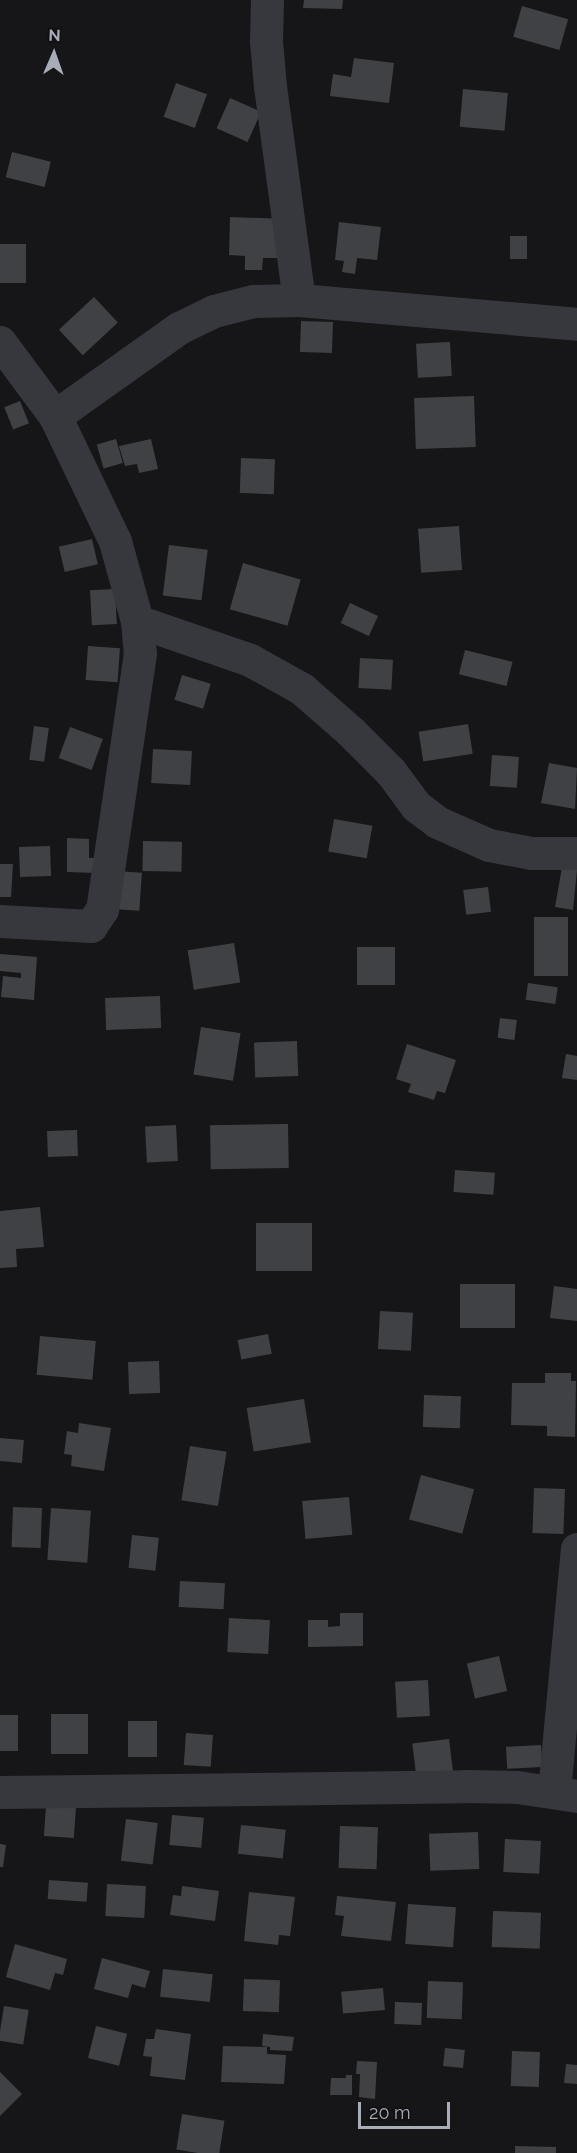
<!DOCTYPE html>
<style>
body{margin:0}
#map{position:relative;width:577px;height:2153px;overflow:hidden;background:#161618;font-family:Raleway,sans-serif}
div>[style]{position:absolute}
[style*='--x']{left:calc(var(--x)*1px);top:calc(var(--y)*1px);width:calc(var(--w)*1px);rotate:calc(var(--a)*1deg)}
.building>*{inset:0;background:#404145;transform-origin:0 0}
.minor>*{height:33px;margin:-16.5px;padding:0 16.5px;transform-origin:16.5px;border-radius:16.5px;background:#37383d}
span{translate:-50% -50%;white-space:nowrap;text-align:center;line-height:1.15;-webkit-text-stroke:6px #111113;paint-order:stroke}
.north{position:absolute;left:24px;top:24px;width:60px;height:60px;-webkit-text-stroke:4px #111113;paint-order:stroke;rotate:2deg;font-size:16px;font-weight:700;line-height:24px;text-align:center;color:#a8adb8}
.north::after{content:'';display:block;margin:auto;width:21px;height:27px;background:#a8adb8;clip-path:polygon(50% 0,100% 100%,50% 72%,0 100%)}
.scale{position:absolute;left:358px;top:2102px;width:92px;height:27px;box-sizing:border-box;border:3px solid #a8adb8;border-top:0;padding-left:8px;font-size:18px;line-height:21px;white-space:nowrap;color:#a8adb8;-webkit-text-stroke:4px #111113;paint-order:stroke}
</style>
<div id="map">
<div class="building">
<div style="clip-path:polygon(304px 0,343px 0,342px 9px,303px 8px)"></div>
<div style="left:522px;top:6px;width:48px;height:32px;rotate:16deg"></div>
<div style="clip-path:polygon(354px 58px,394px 63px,389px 103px,330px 96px,333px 74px,351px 77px)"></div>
<div style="left:176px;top:83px;width:33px;height:36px;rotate:20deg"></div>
<div style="left:463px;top:89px;width:45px;height:38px;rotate:5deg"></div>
<div style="left:230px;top:98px;width:34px;height:33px;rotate:24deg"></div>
<div style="left:12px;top:152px;width:40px;height:26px;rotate:14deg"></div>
<div style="clip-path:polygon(230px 217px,285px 219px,284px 258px,263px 258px,262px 270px,245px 270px,245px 256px,229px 255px)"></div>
<div style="clip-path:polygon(339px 222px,381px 227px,377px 260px,357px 258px,355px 274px,342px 272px,344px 261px,335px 260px)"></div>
<div style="left:510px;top:236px;width:17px;height:23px"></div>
<div style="left:0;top:244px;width:26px;height:39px"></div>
<div style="left:94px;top:297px;width:35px;height:48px;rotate:47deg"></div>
<div style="left:301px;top:321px;width:32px;height:31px;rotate:2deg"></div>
<div style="left:450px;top:342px;width:34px;height:34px;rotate:87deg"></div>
<div style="left:474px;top:396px;width:51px;height:60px;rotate:88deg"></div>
<div style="left:20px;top:401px;width:24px;height:17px;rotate:68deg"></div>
<div style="left:116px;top:439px;width:25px;height:20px;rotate:74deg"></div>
<div style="clip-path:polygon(151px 439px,158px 469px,139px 473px,137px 464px,125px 466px,119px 446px)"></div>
<div style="left:241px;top:458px;width:34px;height:35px;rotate:2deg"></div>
<div style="left:459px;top:526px;width:44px;height:41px;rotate:86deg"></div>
<div style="left:92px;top:539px;width:26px;height:34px;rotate:77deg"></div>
<div style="left:169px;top:545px;width:39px;height:51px;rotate:7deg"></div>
<div style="left:243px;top:563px;width:60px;height:48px;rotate:16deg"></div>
<div style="left:115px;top:589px;width:35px;height:25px;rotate:87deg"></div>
<div style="left:350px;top:603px;width:31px;height:22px;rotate:25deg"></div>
<div style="left:88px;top:646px;width:32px;height:34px;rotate:4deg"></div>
<div style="left:465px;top:650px;width:49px;height:25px;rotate:14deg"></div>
<div style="left:360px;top:658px;width:33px;height:30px;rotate:3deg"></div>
<div style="left:182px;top:675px;width:30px;height:26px;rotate:17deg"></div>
<div style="left:468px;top:724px;width:30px;height:50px;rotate:81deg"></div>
<div style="left:34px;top:726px;width:15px;height:34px;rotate:8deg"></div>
<div style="left:70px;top:727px;width:35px;height:33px;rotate:20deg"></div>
<div style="left:153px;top:749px;width:39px;height:34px;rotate:3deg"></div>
<div style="left:492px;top:755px;width:27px;height:31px;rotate:4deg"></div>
<div style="clip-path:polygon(549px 763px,577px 768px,575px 809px,541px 803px)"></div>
<div style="left:334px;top:819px;width:39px;height:33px;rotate:10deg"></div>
<div style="clip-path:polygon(67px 838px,89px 839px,89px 858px,96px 858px,96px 873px,67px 872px)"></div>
<div style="left:143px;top:841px;width:39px;height:30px;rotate:1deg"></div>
<div style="left:50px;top:846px;width:30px;height:31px;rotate:88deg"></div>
<div style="clip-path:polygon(0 864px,13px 864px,11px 897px,0 897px)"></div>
<div style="clip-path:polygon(562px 867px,577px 870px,573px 910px,555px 907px)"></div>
<div style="left:116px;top:871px;width:26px;height:38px;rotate:4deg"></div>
<div style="left:488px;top:887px;width:25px;height:25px;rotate:83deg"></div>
<div style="left:534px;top:917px;width:34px;height:59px"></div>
<div style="left:234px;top:943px;width:40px;height:47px;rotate:81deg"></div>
<div style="left:357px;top:947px;width:38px;height:38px"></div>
<div style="clip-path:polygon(0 954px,37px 957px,34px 1000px,1px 997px,3px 976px,21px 978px,21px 973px,0 971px)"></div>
<div style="left:528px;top:983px;width:30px;height:17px;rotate:8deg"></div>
<div style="left:160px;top:996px;width:32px;height:55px;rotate:88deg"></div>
<div style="left:500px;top:1018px;width:17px;height:20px;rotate:7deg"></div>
<div style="left:201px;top:1027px;width:40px;height:48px;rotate:9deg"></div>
<div style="left:297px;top:1041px;width:35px;height:43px;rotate:88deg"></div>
<div style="clip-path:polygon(407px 1044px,456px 1060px,445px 1093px,437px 1091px,434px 1100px,408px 1092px,411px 1084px,396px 1079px)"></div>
<div style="clip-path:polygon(566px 1054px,577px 1056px,577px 1080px,562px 1078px)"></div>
<div style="left:288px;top:1124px;width:44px;height:78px;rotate:89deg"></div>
<div style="left:176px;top:1125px;width:36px;height:31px;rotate:87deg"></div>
<div style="left:77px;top:1130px;width:26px;height:30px;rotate:88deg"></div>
<div style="left:455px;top:1170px;width:40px;height:22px;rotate:4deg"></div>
<div style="clip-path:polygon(40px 1207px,44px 1247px,16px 1249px,17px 1267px,0 1268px,0 1211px)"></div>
<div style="left:256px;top:1223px;width:56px;height:48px"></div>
<div style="left:460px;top:1284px;width:55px;height:44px"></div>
<div style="clip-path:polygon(554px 1286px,577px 1289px,577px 1321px,550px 1318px)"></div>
<div style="left:380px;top:1311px;width:33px;height:38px;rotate:3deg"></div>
<div style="left:268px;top:1334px;width:20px;height:31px;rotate:79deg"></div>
<div style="left:40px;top:1336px;width:56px;height:39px;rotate:5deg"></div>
<div style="left:159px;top:1361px;width:32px;height:31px;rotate:88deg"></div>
<div style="clip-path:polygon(545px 1373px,571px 1373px,571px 1381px,576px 1381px,575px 1437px,547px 1436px,547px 1426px,511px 1425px,512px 1383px,545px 1383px)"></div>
<div style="left:424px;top:1395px;width:37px;height:32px;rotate:2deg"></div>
<div style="left:304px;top:1399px;width:44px;height:58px;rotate:81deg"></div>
<div style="clip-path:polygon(79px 1423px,111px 1428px,104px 1471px,71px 1466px,72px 1455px,64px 1454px,67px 1431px,78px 1433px)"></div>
<div style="left:0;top:1438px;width:24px;height:23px;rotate:5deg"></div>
<div style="left:190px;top:1446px;width:37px;height:55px;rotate:9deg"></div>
<div style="left:421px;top:1475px;width:55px;height:46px;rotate:15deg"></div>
<div style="left:534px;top:1488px;width:31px;height:45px;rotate:2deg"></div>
<div style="left:349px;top:1497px;width:38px;height:47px;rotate:85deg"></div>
<div style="left:13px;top:1507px;width:29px;height:40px;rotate:2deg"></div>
<div style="left:51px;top:1508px;width:40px;height:52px;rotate:4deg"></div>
<div style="left:132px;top:1535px;width:27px;height:33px;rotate:6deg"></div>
<div style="left:180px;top:1581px;width:45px;height:26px;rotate:3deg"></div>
<div style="clip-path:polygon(340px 1613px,363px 1613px,363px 1646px,308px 1647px,308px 1620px,328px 1620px,328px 1627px,340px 1626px)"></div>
<div style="left:229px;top:1618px;width:41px;height:34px;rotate:3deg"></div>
<div style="left:499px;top:1656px;width:36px;height:33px;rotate:77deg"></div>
<div style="left:428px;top:1680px;width:36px;height:33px;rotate:87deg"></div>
<div style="left:51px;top:1714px;width:37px;height:40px"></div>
<div style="left:0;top:1715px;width:18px;height:36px"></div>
<div style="left:128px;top:1721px;width:29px;height:36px"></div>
<div style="left:186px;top:1733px;width:27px;height:32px;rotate:4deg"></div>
<div style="left:449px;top:1739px;width:34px;height:37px;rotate:83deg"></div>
<div style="left:541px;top:1745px;width:22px;height:35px;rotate:87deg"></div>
<div style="left:46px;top:1806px;width:30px;height:30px;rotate:4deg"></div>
<div style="left:172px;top:1815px;width:32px;height:30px;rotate:5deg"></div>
<div style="left:126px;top:1819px;width:32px;height:42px;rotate:7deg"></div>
<div style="left:241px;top:1825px;width:45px;height:29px;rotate:6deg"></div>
<div style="left:340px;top:1826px;width:38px;height:42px;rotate:2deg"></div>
<div style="left:478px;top:1832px;width:37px;height:49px;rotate:88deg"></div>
<div style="left:505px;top:1839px;width:36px;height:33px;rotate:3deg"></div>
<div style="clip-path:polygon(0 1844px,6px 1845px,3px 1867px,0 1867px)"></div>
<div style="left:49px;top:1880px;width:39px;height:19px;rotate:4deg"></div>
<div style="left:107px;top:1884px;width:39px;height:32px;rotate:3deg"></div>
<div style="clip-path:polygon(182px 1886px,219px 1891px,215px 1921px,170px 1915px,173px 1895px,181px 1896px)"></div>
<div style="clip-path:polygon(249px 1892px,295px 1897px,290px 1936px,279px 1935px,278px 1945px,244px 1941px)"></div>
<div style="clip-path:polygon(337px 1896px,396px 1902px,391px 1941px,341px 1936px,344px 1916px,335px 1915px)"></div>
<div style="left:408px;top:1904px;width:48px;height:40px;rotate:4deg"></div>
<div style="left:493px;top:1911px;width:48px;height:36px;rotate:2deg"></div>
<div style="clip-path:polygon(15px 1944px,67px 1959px,63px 1975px,55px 1973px,50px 1990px,6px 1977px)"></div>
<div style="clip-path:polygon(102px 1958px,150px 1971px,145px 1988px,132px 1984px,128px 1998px,94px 1989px)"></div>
<div style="left:163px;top:1969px;width:50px;height:28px;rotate:6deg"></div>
<div style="left:244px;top:1979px;width:36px;height:32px;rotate:2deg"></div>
<div style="left:428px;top:1981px;width:35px;height:37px;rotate:2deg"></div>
<div style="left:383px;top:1988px;width:22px;height:42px;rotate:85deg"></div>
<div style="left:395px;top:2002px;width:27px;height:22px;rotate:2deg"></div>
<div style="left:4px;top:2006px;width:25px;height:35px;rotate:9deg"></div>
<div style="left:96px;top:2026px;width:32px;height:33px;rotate:14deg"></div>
<div style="clip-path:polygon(156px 2029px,191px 2034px,185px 2080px,150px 2076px,152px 2057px,143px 2056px,146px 2039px,154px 2039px)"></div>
<div style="clip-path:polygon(263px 2034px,294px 2037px,292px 2051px,270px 2050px,270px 2047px,262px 2046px)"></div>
<div style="clip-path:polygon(223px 2046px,267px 2047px,267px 2054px,286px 2055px,284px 2084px,221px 2082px)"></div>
<div style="left:445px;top:2048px;width:20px;height:18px;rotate:6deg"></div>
<div style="left:512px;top:2051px;width:28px;height:35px;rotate:2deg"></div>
<div style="clip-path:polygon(357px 2061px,377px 2062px,375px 2099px,359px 2097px,360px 2074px,356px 2074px)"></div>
<div style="clip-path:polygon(566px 2064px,577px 2065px,577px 2084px,564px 2083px)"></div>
<div style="clip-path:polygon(0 2072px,22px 2094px,0 2116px)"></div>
<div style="clip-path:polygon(346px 2075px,352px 2075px,352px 2095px,330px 2095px,331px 2078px,346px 2078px)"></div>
<div style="left:182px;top:2114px;width:43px;height:36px;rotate:9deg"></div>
<div style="clip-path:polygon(515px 2146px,556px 2147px,556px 2153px,515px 2153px)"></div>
</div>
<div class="minor">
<div style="--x:267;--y:0;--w:41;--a:91.4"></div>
<div style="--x:266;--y:41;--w:45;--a:84.9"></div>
<div style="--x:270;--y:86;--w:216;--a:82.3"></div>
<div style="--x:0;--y:342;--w:92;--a:53.4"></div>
<div style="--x:55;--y:416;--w:139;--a:64.4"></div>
<div style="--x:115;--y:541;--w:83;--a:74.6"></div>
<div style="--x:137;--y:621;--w:32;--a:85"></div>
<div style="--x:140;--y:653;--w:259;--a:98.4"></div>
<div style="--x:102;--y:909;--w:20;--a:123"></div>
<div style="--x:91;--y:926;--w:91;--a:-176.9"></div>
<div style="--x:55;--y:416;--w:152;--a:-35.4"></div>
<div style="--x:179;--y:328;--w:39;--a:-26"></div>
<div style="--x:214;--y:311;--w:40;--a:-14.4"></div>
<div style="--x:253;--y:301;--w:46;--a:-1.2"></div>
<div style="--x:299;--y:300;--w:279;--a:4.9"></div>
<div style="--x:137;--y:621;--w:120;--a:19"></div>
<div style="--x:250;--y:660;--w:60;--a:29.1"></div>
<div style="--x:302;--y:689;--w:64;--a:41.2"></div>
<div style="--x:350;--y:731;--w:58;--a:45"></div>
<div style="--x:391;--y:772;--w:42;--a:53.7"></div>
<div style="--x:416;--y:806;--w:26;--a:37"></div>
<div style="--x:437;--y:822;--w:57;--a:23.9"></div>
<div style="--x:489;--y:845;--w:43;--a:10.8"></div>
<div style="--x:531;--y:853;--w:46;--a:0"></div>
<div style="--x:554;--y:1791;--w:243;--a:-84.6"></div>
<div style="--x:0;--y:1792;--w:465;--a:-0.7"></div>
<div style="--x:465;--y:1786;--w:52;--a:1.1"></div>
<div style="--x:517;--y:1787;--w:61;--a:8.5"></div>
</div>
<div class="north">N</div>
<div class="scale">20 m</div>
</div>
